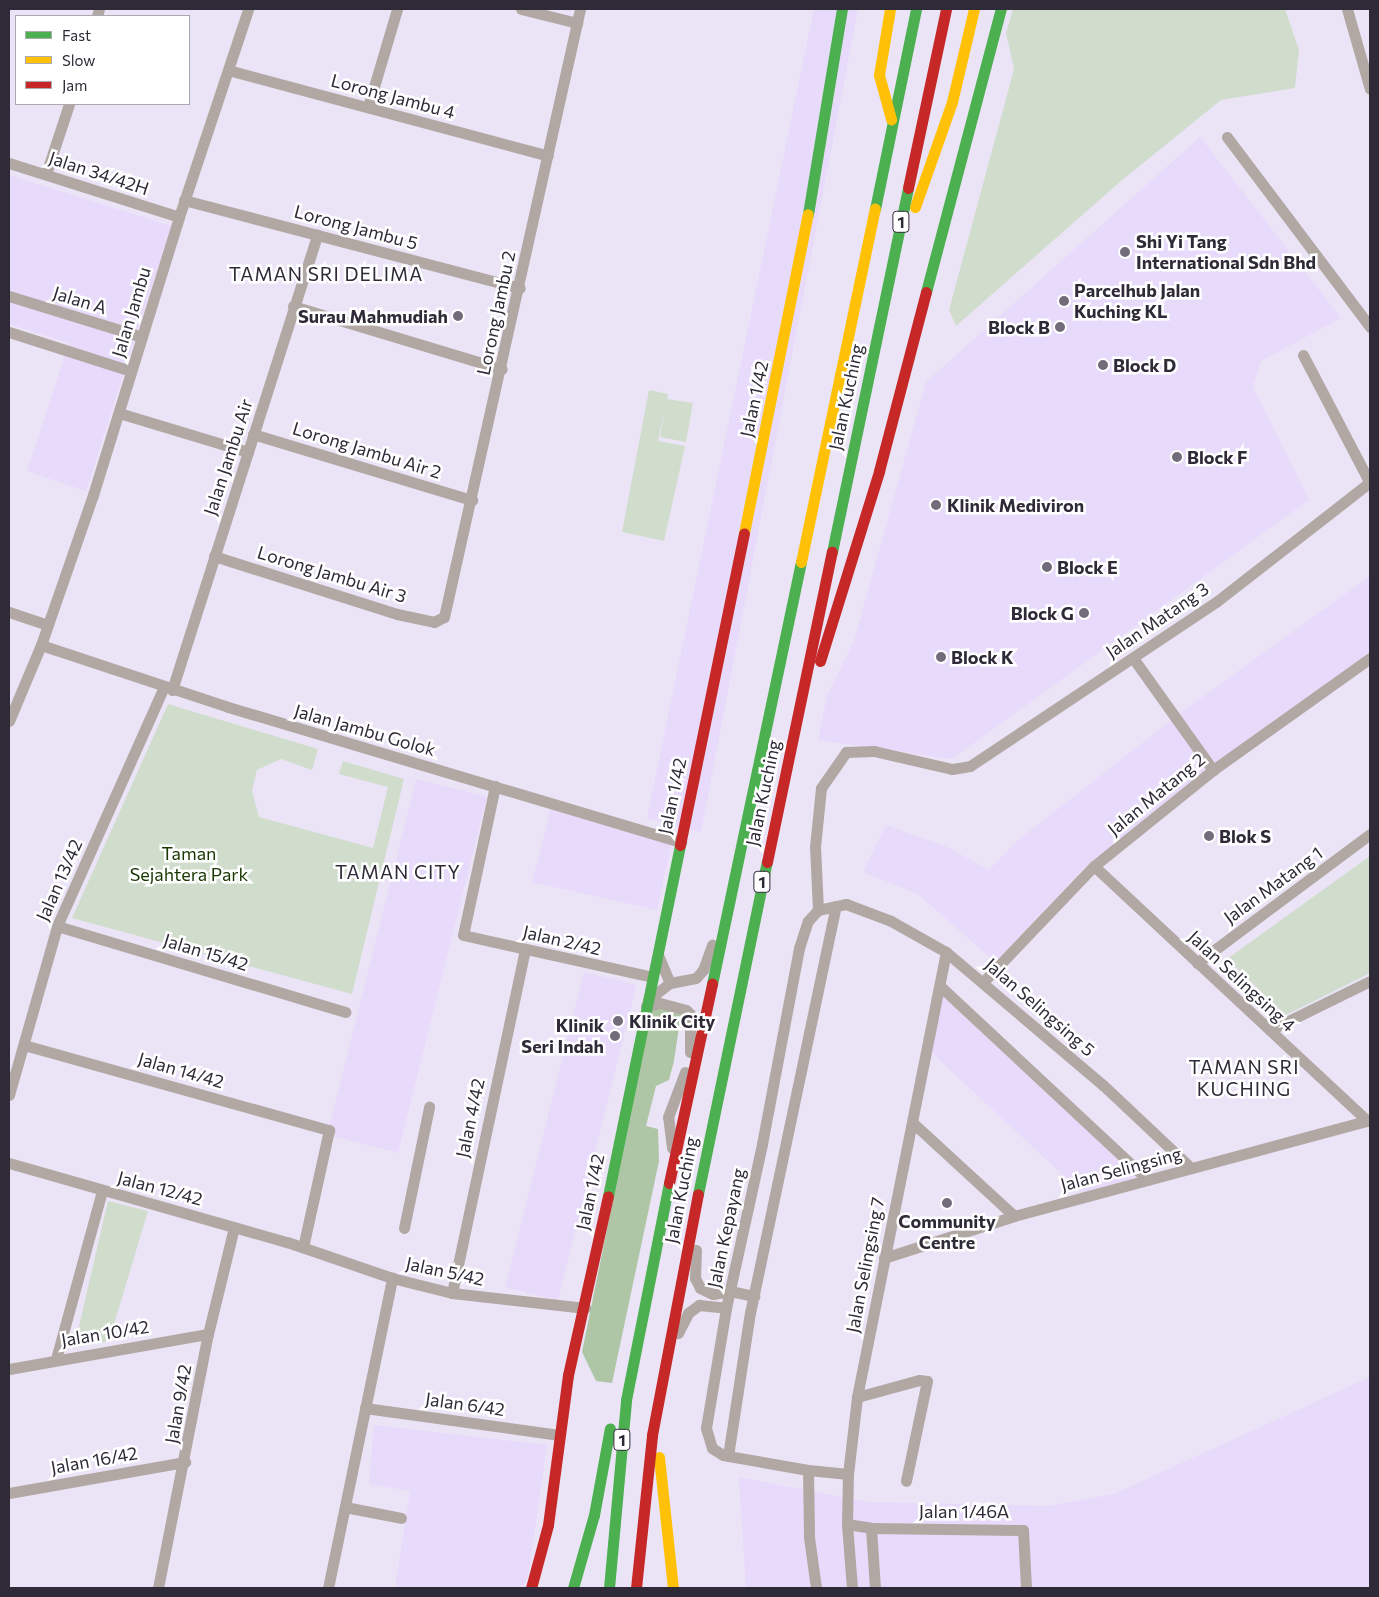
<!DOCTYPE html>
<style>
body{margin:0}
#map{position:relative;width:1379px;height:1597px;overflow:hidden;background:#ebe4f7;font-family:Commissioner,sans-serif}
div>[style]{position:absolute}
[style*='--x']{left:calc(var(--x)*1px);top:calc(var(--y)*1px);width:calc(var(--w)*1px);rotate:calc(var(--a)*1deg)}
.built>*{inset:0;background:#e7dafa;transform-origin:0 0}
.green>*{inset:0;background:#d0ddcc}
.forest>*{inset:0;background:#aec6a5}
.street>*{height:11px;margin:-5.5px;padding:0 5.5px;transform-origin:5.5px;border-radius:5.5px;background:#b1a8a4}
.fast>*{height:11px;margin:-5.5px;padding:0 5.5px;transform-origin:5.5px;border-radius:5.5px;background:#4caf50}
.slow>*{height:11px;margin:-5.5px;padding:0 5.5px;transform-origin:5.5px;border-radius:5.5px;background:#ffc107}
.jam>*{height:11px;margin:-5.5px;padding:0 5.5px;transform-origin:5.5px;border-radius:5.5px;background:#c62828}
.dots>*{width:14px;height:14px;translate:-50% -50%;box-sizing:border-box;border:2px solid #fff;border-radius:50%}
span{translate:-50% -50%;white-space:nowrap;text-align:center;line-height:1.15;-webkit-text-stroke:5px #fff;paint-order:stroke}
.shield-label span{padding:1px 4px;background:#fff;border:1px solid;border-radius:4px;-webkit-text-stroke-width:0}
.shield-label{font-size:16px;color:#2f2a37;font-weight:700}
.street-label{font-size:18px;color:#2f2a37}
.poi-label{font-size:18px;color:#2f2a37;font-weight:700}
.left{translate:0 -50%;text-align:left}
.right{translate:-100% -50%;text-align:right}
.park-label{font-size:18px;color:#173600}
.neighbourhood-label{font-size:19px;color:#2f2a37;letter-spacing:1px}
.frame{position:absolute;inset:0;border:10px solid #2f2a37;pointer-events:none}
.legend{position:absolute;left:15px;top:15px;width:175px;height:90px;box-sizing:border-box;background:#fff;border:1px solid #acaaaf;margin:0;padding:6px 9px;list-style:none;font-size:15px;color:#2f2a37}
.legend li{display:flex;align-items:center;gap:10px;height:25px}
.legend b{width:25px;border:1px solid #acaaaf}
</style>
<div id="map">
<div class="built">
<div style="clip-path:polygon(814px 9px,858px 9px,701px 832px,647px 818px)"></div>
<div style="clip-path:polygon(1200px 137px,1341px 318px,1261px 361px,1253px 387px,1309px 500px,952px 759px,818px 740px,827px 696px,854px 641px,926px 382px)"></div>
<div style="clip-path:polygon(9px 175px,171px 226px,86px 491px,27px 471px,69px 343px,9px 324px)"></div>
<div style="clip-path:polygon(1370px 576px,1370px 652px,1238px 746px,1087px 865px,995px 962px,918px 894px,863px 872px,886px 825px,947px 847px,989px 870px,1017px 841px,1183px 711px)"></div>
<div style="left:416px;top:779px;width:73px;height:367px;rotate:14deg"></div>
<div style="clip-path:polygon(551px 809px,671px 845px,657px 910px,532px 882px)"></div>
<div style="left:584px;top:972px;width:54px;height:325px;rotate:14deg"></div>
<div style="clip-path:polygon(942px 996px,1137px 1177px,1082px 1193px,931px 1052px)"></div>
<div style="clip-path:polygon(1370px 1377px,1370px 1588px,746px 1588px,739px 1477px,868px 1502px,1047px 1506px,1114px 1494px)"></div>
<div style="clip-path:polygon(374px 1425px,547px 1445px,528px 1576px,522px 1588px,395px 1588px,410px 1491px,369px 1484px)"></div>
</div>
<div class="green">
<div style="clip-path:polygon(1013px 9px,1285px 9px,1299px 50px,1295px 88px,1221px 100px,1121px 181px,956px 326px,949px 310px,1014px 69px,1006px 33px)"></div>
<div style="clip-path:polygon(649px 390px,668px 394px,667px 399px,693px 403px,686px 442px,660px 437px,665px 408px,658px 441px,685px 446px,664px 541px,622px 532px)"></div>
<div style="clip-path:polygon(168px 704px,318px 749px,312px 770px,281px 759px,257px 770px,252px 791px,259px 817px,373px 848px,388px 787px,339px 774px,343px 761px,404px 779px,352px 994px,72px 918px)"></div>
<div style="clip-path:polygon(1370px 856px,1370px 973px,1286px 1015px,1227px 959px)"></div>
<div style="clip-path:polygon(108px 1201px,148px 1211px,109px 1341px,74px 1348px)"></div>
</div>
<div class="forest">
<div style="clip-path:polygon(653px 1003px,681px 1014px,674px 1061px,669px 1080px,656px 1086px,646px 1126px,658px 1129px,659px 1161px,612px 1383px,596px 1381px,582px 1352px)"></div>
</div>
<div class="street">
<div style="--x:521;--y:9;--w:58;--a:14"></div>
<div style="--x:1347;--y:9;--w:83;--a:74"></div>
<div style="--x:97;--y:16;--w:7;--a:-74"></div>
<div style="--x:228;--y:70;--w:331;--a:15"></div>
<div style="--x:368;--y:107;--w:102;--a:-73.5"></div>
<div style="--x:1227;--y:137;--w:238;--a:53"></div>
<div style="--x:9;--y:163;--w:178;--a:17.6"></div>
<div style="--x:46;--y:174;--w:74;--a:-71.8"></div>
<div style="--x:184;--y:200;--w:347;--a:14.7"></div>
<div style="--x:9;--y:296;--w:139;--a:17.1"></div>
<div style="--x:293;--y:306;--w:218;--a:16.8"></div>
<div style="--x:9;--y:332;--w:128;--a:17.7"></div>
<div style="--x:1303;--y:355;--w:144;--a:62.4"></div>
<div style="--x:119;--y:413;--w:135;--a:16.8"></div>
<div style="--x:253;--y:434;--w:229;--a:16.8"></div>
<div style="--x:214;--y:556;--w:192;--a:17.6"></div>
<div style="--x:397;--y:614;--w:38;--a:12"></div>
<div style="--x:434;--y:622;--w:11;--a:-27"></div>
<div style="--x:444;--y:617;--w:623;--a:-77.39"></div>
<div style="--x:9;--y:612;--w:41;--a:18.4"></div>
<div style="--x:41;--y:645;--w:197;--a:18.3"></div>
<div style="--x:228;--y:707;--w:473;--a:16.6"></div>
<div style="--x:1133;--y:658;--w:138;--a:54.5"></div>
<div style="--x:172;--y:690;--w:478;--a:-72.3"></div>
<div style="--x:9;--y:721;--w:82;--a:-67.2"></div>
<div style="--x:41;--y:645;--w:159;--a:-70.9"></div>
<div style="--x:93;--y:495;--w:291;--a:-72.8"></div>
<div style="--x:179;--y:217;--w:219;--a:-71.6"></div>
<div style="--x:495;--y:786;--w:152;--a:102.1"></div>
<div style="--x:463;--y:935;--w:194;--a:12.5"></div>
<div style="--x:1094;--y:866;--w:374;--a:43"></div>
<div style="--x:818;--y:910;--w:63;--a:-92.7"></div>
<div style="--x:815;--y:847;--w:59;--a:-84.2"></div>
<div style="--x:821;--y:788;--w:44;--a:-55.2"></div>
<div style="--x:846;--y:752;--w:28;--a:-2"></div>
<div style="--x:874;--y:751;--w:80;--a:13"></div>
<div style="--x:952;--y:769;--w:18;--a:-9"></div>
<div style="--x:970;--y:766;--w:296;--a:-33.7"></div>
<div style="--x:1216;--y:602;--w:195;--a:-37.9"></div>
<div style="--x:57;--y:926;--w:301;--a:16.6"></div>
<div style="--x:658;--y:955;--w:30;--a:67"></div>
<div style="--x:1197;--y:963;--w:216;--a:-36.7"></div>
<div style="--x:984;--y:981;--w:159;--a:-46.3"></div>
<div style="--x:1094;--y:866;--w:153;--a:-38.9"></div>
<div style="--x:1213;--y:770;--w:193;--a:-35.5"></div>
<div style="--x:940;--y:986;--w:284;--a:43"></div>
<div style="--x:648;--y:1000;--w:28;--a:-38"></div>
<div style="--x:670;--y:983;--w:26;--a:-11"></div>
<div style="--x:696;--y:978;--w:11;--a:-49"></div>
<div style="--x:703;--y:970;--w:27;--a:-70"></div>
<div style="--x:646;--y:1006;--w:14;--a:-12"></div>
<div style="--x:660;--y:1003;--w:27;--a:15"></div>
<div style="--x:686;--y:1010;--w:6;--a:45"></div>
<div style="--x:690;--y:1014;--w:38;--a:90"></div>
<div style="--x:1270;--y:1030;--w:111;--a:-26.1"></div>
<div style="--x:24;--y:1045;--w:317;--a:15.6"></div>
<div style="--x:329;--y:1130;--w:120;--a:102.5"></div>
<div style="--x:9;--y:1095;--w:176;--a:-74.1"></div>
<div style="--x:57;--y:926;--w:262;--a:-65.9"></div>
<div style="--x:913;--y:1123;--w:137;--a:42.6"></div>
<div style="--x:672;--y:1148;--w:31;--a:-97"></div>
<div style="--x:668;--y:1117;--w:48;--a:-69.3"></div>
<div style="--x:9;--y:1163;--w:289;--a:15.9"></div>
<div style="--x:287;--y:1242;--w:111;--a:18.9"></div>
<div style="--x:392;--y:1278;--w:62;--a:14"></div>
<div style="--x:452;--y:1293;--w:134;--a:6.4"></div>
<div style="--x:404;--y:1228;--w:124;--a:-78.3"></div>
<div style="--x:696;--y:1250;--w:28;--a:92"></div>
<div style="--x:695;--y:1278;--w:11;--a:63"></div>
<div style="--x:700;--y:1288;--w:14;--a:25"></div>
<div style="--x:713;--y:1294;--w:17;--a:-10"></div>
<div style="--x:730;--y:1291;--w:25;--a:12"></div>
<div style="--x:884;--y:1258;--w:137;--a:-17.9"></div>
<div style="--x:1014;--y:1216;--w:369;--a:-15.1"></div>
<div style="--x:452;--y:1293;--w:352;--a:-78"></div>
<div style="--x:678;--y:1333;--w:22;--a:-63"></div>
<div style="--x:688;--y:1313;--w:14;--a:-36"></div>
<div style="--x:699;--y:1305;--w:27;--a:6"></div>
<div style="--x:56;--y:1359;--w:174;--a:-74.7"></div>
<div style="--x:9;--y:1369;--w:202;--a:-10"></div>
<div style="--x:857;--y:1397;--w:64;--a:-15.3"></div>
<div style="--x:919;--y:1380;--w:8;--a:7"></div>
<div style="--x:927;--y:1381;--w:102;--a:101.9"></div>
<div style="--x:365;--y:1408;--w:196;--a:7.9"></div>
<div style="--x:728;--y:1456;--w:145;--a:-81.3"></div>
<div style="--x:750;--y:1313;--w:416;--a:-78.1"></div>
<div style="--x:808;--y:1470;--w:67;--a:89.1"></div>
<div style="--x:809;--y:1537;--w:51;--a:82.2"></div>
<div style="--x:848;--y:1474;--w:40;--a:-174.3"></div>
<div style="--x:808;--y:1470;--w:86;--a:-170"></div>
<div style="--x:723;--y:1455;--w:13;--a:-148"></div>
<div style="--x:712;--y:1448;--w:21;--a:-107"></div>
<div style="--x:706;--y:1428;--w:122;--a:-80.5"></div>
<div style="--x:726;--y:1308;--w:168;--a:-77.6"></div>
<div style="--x:762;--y:1144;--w:199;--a:-79.3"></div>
<div style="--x:799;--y:948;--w:28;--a:-72"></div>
<div style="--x:808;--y:921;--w:15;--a:-48"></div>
<div style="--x:818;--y:910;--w:29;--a:-12"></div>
<div style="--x:846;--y:904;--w:48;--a:20.7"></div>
<div style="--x:891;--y:921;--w:63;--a:29.4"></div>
<div style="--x:946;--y:952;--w:206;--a:40.3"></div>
<div style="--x:1103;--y:1085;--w:121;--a:43.3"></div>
<div style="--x:9;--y:1493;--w:179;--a:-10"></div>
<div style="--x:345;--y:1507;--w:57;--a:11.1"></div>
<div style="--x:847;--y:1524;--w:24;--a:9"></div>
<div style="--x:871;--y:1528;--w:152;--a:0.8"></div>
<div style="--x:1023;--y:1530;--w:58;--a:87"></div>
<div style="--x:871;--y:1528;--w:60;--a:86.2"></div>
<div style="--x:158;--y:1588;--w:259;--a:-78.9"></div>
<div style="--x:208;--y:1334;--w:110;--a:-76.3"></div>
<div style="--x:328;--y:1588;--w:317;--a:-78.3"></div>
<div style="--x:852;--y:1588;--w:64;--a:-94.5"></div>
<div style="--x:847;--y:1524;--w:50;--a:-88.9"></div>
<div style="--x:848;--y:1474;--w:78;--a:-83.3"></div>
<div style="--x:857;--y:1397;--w:454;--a:-78.7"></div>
</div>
<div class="fast">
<div style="--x:875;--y:209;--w:204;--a:-78.4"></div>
<div style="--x:808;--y:214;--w:208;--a:-80.6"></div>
<div style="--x:926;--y:292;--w:293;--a:-75.2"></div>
<div style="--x:832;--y:552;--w:372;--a:-78.2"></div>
<div style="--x:712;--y:984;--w:431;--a:-78.1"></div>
<div style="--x:698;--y:1194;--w:339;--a:-78.3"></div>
<div style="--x:608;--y:1196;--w:358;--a:-78.4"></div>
<div style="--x:573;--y:1588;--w:76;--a:-74"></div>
<div style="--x:594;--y:1515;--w:88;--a:-79.6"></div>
<div style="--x:609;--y:1588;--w:189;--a:-84.8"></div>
<div style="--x:626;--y:1400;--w:221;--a:-78.8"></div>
</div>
<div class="slow">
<div style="--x:890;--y:9;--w:67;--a:99.5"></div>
<div style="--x:879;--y:75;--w:46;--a:74.7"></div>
<div style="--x:915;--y:207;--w:111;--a:-70.6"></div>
<div style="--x:952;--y:102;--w:96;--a:-76.7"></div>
<div style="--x:744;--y:533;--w:325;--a:-78.7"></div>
<div style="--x:801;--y:562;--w:361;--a:-78.2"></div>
<div style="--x:659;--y:1457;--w:132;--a:83.9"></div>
</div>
<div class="jam">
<div style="--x:908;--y:188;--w:183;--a:-78"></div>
<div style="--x:820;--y:661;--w:199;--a:-72.7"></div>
<div style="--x:879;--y:471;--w:185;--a:-75.3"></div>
<div style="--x:680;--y:845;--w:318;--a:-78.4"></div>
<div style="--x:767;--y:862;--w:317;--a:-78.2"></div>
<div style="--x:669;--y:1183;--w:204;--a:-77.8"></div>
<div style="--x:531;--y:1588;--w:65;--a:-74.9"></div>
<div style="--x:548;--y:1525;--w:151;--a:-82.4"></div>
<div style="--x:568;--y:1375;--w:183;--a:-77.4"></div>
<div style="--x:636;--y:1588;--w:154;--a:-84"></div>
<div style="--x:652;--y:1435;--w:245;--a:-79.2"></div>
</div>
<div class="dots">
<div style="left:1125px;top:252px;background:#716b7a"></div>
<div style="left:1064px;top:301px;background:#716b7a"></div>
<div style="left:458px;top:316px;background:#716b7a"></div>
<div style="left:1060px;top:327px;background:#716b7a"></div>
<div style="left:1103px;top:365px;background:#716b7a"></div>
<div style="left:1177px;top:457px;background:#716b7a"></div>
<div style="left:936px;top:505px;background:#716b7a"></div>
<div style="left:1047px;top:567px;background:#716b7a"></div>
<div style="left:1084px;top:613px;background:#716b7a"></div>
<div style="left:941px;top:657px;background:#716b7a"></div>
<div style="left:1209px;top:836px;background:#716b7a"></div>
<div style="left:618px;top:1021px;background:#716b7a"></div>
<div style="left:615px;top:1036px;background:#716b7a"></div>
<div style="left:947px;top:1203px;background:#716b7a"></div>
</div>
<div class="shield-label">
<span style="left:901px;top:222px">1</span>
<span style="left:762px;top:882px">1</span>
<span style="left:622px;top:1440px">1</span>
</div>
<div class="street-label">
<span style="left:393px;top:96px;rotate:15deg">Lorong Jambu 4</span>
<span style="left:99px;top:173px;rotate:18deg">Jalan 34/42H</span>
<span style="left:356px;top:227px;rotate:15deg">Lorong Jambu 5</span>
<span style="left:80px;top:300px;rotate:17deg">Jalan A</span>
<span style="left:131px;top:312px;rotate:-73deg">Jalan Jambu</span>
<span style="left:496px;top:313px;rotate:-78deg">Lorong Jambu 2</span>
<span style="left:846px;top:397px;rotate:-78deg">Jalan Kuching</span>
<span style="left:754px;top:399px;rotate:-78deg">Jalan 1/42</span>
<span style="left:367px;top:450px;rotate:17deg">Lorong Jambu Air 2</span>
<span style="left:228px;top:457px;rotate:-72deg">Jalan Jambu Air</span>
<span style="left:332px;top:574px;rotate:17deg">Lorong Jambu Air 3</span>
<span style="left:1157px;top:620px;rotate:-34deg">Jalan Matang 3</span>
<span style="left:365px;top:730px;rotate:16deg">Jalan Jambu Golok</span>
<span style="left:763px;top:793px;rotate:-78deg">Jalan Kuching</span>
<span style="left:1156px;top:794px;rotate:-39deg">Jalan Matang 2</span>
<span style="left:672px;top:796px;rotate:-78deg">Jalan 1/42</span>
<span style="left:59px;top:880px;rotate:-66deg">Jalan 13/42</span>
<span style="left:1273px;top:885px;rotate:-36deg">Jalan Matang 1</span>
<span style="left:562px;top:940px;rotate:13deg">Jalan 2/42</span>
<span style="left:206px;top:952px;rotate:17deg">Jalan 15/42</span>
<span style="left:1242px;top:981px;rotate:43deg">Jalan Selingsing 4</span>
<span style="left:1040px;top:1007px;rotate:41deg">Jalan Selingsing 5</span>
<span style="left:181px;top:1070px;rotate:16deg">Jalan 14/42</span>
<span style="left:470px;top:1118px;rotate:-78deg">Jalan 4/42</span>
<span style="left:1121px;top:1169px;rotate:-15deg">Jalan Selingsing</span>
<span style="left:160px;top:1188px;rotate:15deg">Jalan 12/42</span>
<span style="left:681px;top:1190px;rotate:-79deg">Jalan Kuching</span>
<span style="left:590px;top:1192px;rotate:-78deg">Jalan 1/42</span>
<span style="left:726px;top:1228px;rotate:-78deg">Jalan Kepayang</span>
<span style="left:865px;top:1265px;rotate:-79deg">Jalan Selingsing 7</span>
<span style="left:445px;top:1271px;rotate:12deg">Jalan 5/42</span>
<span style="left:105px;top:1333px;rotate:-9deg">Jalan 10/42</span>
<span style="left:178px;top:1404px;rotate:-80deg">Jalan 9/42</span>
<span style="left:465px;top:1404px;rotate:8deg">Jalan 6/42</span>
<span style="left:94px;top:1460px;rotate:-10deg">Jalan 16/42</span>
<span style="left:964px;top:1511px">Jalan 1/46A</span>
</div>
<div class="poi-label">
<span class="left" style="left:1136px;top:252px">Shi Yi Tang<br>International Sdn Bhd</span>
<span class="left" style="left:1074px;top:301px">Parcelhub Jalan<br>Kuching KL</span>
<span class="right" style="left:448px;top:316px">Surau Mahmudiah</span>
<span class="right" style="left:1050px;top:327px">Block B</span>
<span class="left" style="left:1113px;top:365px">Block D</span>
<span class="left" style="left:1187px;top:457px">Block F</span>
<span class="left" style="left:947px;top:505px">Klinik Mediviron</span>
<span class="left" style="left:1057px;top:567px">Block E</span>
<span class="right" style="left:1074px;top:613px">Block G</span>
<span class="left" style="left:951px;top:657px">Block K</span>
<span class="left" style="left:1219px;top:836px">Blok S</span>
<span class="left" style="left:629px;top:1021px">Klinik City</span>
<span class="right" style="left:604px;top:1036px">Klinik<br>Seri Indah</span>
<span style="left:947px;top:1232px">Community<br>Centre</span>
</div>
<div class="park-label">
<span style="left:189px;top:864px">Taman<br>Sejahtera Park</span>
</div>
<div class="neighbourhood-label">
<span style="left:326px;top:274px">TAMAN SRI DELIMA</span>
<span style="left:398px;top:872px">TAMAN CITY</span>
<span style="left:1244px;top:1078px">TAMAN SRI<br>KUCHING</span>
</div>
<div class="frame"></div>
<ul class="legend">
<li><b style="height:6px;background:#4caf50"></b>Fast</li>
<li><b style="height:6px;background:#ffc107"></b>Slow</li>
<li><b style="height:6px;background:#c62828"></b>Jam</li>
</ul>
</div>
